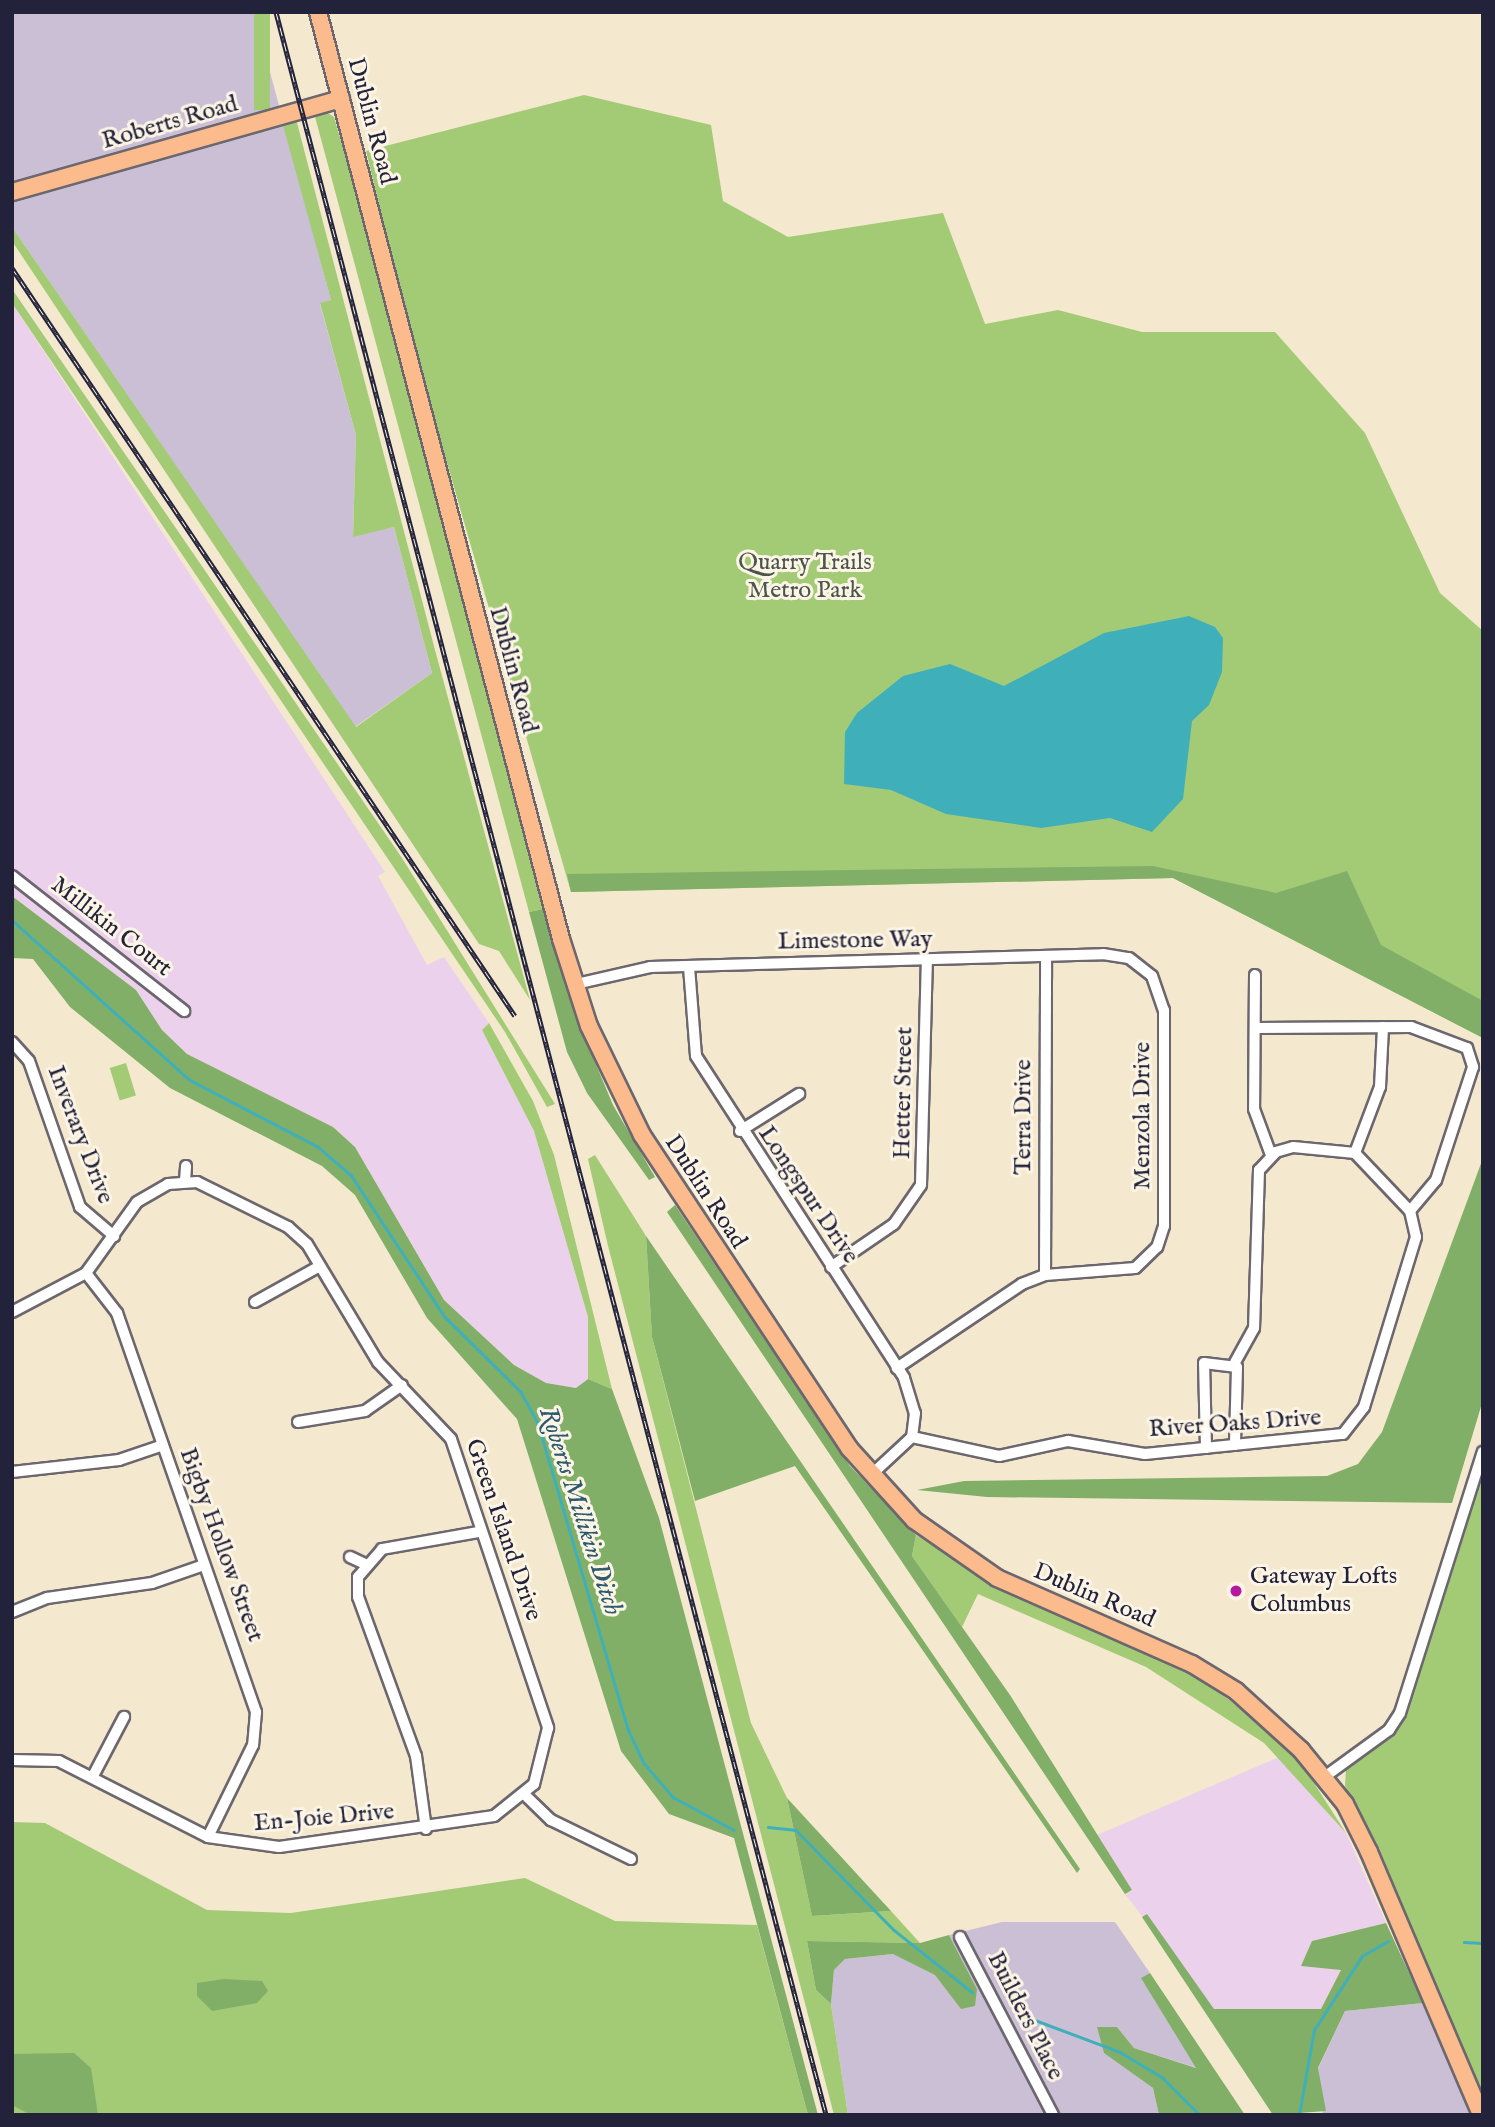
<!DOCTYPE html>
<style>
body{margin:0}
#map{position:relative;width:1495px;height:2127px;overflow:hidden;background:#f4e8ce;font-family:"IM FELL English",serif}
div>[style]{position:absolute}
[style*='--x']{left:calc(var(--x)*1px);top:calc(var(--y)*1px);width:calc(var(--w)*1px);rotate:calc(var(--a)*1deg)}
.built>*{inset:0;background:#ebd1eb}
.industrial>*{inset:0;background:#cbbfd5}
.green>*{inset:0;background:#a3cb76;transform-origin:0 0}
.forest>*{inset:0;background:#82af67}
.water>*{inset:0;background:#3fafba}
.stream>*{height:2.5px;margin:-1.25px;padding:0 1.25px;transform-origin:1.25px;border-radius:1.25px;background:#3fafba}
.roads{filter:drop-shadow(2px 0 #6c676e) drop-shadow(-2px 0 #6c676e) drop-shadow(0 2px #6c676e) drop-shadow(0 -2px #6c676e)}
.minor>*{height:10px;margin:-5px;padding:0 5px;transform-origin:5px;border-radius:5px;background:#fff}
.primary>*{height:16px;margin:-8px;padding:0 8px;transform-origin:8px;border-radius:8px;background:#fbbb8d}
.rail>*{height:5px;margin-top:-2.5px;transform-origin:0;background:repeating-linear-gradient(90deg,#fcf5e5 0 8px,#22223b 0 16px);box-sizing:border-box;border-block:2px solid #22223b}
.dots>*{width:19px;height:19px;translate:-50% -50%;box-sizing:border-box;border:4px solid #fcf5e5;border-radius:50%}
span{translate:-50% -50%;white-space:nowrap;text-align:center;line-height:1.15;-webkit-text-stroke:6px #fcf5e5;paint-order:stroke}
.street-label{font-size:24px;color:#22223b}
.park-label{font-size:24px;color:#49554d}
.poi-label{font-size:24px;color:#22223b}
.left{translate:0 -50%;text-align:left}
.water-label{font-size:26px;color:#2e5a6e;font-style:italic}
.frame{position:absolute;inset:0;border:14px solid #22223b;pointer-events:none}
</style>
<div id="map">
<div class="built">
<div style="clip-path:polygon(12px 303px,385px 872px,378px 876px,427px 965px,444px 957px,489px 1023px,482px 1030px,534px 1131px,588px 1317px,588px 1379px,576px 1388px,545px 1383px,514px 1365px,444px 1300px,355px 1147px,333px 1127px,187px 1054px,162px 1030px,136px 990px,12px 896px)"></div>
<div style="clip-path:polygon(1279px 1757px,1346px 1833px,1386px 1923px,1312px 1941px,1341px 1970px,1321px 2009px,1214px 2009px,1125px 1894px,1132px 1891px,1097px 1835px)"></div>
</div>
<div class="industrial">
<div style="clip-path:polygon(12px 12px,254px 12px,331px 300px,320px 304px,356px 435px,353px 536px,394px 527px,432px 673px,355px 727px,12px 227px)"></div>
<div style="clip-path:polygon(1002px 1922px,1115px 1922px,1150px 1973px,1142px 1978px,1197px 2068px,1134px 2048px,1117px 2027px,1098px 2027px,1105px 2053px,1153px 2088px,1159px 2115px,848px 2115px,831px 2004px,834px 1970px,845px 1959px,893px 1954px,977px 1989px,949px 1935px)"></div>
<div style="clip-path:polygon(1423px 2003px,1473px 2115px,1323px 2115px,1318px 2069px,1345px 2011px)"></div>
</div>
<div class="green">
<div style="left:254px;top:12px;width:16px;height:98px"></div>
<div style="clip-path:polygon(584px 95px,711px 125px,723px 201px,788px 237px,943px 213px,985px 324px,1058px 310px,1142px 332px,1275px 332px,1365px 433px,1440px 593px,1483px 631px,1483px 1038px,1173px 878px,571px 892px,414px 349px,366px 151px)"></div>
<div style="clip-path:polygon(325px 111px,334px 117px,350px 171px,543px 909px,529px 912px,314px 113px)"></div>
<div style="clip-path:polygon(296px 119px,435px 650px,530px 1000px,499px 951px,479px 944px,12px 241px,12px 227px,356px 727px,432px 673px,394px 527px,353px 537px,356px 435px,320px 303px,331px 300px,282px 122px)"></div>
<div style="clip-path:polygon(12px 289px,402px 858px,555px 1104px,547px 1107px,505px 1032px,12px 303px)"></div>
<div style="clip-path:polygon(489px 1023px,533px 1101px,554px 1155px,612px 1389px,588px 1379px,588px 1317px,534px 1131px,482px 1030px)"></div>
<div style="left:126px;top:1063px;width:34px;height:17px;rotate:73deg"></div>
<div style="clip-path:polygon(595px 1155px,646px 1236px,652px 1337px,751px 1723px,787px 1798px,812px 1916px,891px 1911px,920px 1943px,807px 1941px,816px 1990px,831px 2004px,848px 2115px,834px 2115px,608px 1246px,588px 1159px)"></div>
<div style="clip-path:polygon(1483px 1469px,1483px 2099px,1345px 1786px,1346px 1769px,1391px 1732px,1406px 1709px)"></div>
<div style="clip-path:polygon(916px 1535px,1008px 1591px,1204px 1681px,1272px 1732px,1305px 1769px,1346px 1833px,1264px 1743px,1146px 1667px,978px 1594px,962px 1627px,912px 1556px)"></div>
<div style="clip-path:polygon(12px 1822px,45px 1823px,207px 1910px,291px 1913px,525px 1878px,615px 1921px,757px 1925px,808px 2115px,12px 2115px)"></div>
</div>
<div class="forest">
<div style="clip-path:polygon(1153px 866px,1276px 893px,1347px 871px,1381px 945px,1483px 1001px,1483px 1038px,1173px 878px,571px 892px,567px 874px)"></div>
<div style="clip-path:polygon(12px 896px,136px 990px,162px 1030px,187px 1054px,333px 1127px,355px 1147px,444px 1300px,514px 1365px,546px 1383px,576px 1388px,588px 1379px,612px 1389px,659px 1518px,818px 2115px,808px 2115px,734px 1838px,669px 1814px,621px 1751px,517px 1419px,427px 1318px,355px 1195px,322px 1166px,170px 1088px,70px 1007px,33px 959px,12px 958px)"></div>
<div style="clip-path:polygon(543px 909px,587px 1043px,613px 1105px,655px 1177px,649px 1180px,587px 1093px,567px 1052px,529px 912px)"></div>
<div style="clip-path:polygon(1483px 1158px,1483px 1400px,1452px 1503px,987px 1497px,917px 1490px,964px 1481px,1327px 1476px,1358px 1464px,1382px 1432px)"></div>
<div style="clip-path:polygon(675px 1205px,850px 1466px,916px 1535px,912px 1556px,1010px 1695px,1132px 1890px,1125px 1894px,667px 1212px)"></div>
<div style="clip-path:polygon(646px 1236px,1080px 1869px,1077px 1873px,795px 1466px,695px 1501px,652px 1337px)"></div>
<div style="clip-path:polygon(787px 1798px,891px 1911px,812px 1916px)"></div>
<div style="clip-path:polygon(1147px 1914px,1214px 2009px,1321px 2009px,1341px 1970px,1301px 1966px,1312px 1941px,1386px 1923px,1423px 2003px,1345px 2011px,1318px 2068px,1326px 2111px,1273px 2115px,1142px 1917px)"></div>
<div style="clip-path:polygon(949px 1935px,977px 1989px,975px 2006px,961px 2009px,935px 1975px,893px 1954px,845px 1959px,834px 1970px,831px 2004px,816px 1990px,807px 1941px,920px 1943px)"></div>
<div style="clip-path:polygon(1150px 1973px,1245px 2115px,1159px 2115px,1153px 2088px,1104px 2053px,1097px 2027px,1117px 2027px,1134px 2048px,1196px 2068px,1141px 1978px)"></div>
<div style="clip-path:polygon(224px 1979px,262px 1981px,268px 1991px,257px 2003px,212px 2011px,197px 1996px,197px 1983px)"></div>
<div style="clip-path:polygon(74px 2053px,91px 2068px,98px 2115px,31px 2115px,12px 2105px,12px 2054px)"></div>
</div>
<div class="water">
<div style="clip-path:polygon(1189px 616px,1215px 627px,1223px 638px,1222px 672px,1209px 705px,1192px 721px,1183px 799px,1152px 832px,1110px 818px,1041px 828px,946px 814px,891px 790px,844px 784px,845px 732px,857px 713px,903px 676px,950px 664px,1004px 686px,1104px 633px)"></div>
</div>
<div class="stream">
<div style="--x:12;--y:920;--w:239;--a:42"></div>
<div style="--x:190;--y:1080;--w:143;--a:27.5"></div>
<div style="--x:317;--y:1146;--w:45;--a:40.5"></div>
<div style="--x:351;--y:1175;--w:170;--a:56.5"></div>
<div style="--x:445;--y:1317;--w:107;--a:44.6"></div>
<div style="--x:521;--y:1392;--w:35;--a:61"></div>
<div style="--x:538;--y:1423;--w:319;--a:73.6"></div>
<div style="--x:628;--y:1729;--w:38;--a:65"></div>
<div style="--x:644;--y:1763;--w:45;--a:49.5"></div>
<div style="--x:673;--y:1797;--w:69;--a:28.4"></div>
<div style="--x:768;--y:1827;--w:28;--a:6"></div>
<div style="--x:796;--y:1830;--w:140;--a:45.6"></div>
<div style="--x:894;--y:1930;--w:100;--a:38.5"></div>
<div style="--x:1464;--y:1942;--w:19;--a:3"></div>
<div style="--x:1035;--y:2020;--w:91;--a:20.6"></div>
<div style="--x:1120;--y:2052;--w:49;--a:30.8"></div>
<div style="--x:1162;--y:2077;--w:54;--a:45"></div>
<div style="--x:1299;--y:2115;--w:86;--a:-80"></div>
<div style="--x:1314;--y:2030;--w:88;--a:-57"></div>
<div style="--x:1362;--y:1956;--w:30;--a:-30"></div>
</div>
<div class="roads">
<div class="minor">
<div style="--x:12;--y:876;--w:219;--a:38.1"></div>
<div style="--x:689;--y:967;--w:89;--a:85.5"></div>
<div style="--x:696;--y:1056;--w:383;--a:57.1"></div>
<div style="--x:904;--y:1378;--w:37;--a:73"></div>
<div style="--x:915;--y:1413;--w:24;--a:97"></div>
<div style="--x:1255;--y:975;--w:134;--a:90.4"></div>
<div style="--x:1254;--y:1109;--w:49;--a:69.7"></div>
<div style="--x:576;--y:984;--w:76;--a:-12.9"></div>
<div style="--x:650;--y:967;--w:453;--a:-1.6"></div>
<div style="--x:1103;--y:954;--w:26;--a:9"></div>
<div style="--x:1129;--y:958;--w:29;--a:38"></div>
<div style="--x:1152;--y:976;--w:36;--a:71"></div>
<div style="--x:1164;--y:1010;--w:216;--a:90"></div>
<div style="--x:1164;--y:1226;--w:22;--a:108"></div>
<div style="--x:1157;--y:1247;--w:30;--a:136"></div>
<div style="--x:1135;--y:1268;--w:90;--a:175.6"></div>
<div style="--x:1045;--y:1275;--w:25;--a:159"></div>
<div style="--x:1022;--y:1284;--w:151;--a:146.1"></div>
<div style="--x:1256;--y:1028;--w:155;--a:-0.4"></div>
<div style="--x:1411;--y:1027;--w:60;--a:20.6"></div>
<div style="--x:1467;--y:1048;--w:20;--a:72"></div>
<div style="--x:1473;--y:1067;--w:119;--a:108.1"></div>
<div style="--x:1436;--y:1180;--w:40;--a:130"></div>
<div style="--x:12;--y:1042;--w:25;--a:48"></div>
<div style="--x:29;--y:1061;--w:155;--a:70.7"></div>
<div style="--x:80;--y:1207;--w:45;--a:40.5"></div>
<div style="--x:740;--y:1131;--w:70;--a:-32.1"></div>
<div style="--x:1355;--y:1153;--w:71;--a:-69.3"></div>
<div style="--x:1380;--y:1087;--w:60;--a:-87.1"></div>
<div style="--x:185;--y:1181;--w:15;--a:-86"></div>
<div style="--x:831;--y:1267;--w:76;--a:-34.3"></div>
<div style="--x:894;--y:1224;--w:47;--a:-55.3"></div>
<div style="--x:921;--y:1185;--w:224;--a:-88.5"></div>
<div style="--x:86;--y:1273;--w:51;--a:52.2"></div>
<div style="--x:117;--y:1313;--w:423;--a:70.8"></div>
<div style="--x:256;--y:1712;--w:33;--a:95"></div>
<div style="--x:253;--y:1745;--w:102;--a:116.1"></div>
<div style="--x:1045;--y:1275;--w:317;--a:-89.8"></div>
<div style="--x:255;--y:1302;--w:74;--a:-29"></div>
<div style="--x:12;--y:1312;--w:84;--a:-27.8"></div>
<div style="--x:86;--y:1273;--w:87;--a:-54.3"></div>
<div style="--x:137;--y:1202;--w:36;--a:-30"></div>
<div style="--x:168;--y:1184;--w:29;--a:-4"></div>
<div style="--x:197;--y:1182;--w:102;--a:26.3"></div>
<div style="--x:288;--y:1227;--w:25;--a:42"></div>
<div style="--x:307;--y:1244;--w:138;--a:59"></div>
<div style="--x:378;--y:1362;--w:106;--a:46.5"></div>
<div style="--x:451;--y:1439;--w:305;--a:71.4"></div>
<div style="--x:548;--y:1728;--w:58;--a:104"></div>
<div style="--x:534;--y:1784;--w:51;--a:141.3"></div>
<div style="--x:494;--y:1816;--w:217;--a:171.8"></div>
<div style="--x:279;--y:1847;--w:72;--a:-172"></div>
<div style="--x:208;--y:1837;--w:167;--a:-153"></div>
<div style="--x:59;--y:1761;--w:47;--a:-178.8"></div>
<div style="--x:298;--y:1422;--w:68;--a:-9.3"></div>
<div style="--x:365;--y:1411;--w:45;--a:-35.1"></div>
<div style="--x:912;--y:1437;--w:89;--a:12.3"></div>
<div style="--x:999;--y:1456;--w:71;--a:-12.3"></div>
<div style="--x:1068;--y:1441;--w:78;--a:9.6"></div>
<div style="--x:1145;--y:1454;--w:199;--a:-5.8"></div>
<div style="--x:1343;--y:1434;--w:34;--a:-52"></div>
<div style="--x:1364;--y:1407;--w:178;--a:-73"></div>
<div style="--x:1416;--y:1237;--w:27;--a:-103"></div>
<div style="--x:1410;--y:1211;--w:80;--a:-133.5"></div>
<div style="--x:1355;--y:1153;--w:62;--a:-174.5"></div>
<div style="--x:1293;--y:1147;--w:18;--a:164"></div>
<div style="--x:1276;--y:1152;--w:25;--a:133"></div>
<div style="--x:1259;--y:1170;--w:158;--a:91.8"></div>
<div style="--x:1254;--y:1328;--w:39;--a:119"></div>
<div style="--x:1206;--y:1448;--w:85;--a:-91.3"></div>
<div style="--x:1204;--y:1363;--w:33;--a:7"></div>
<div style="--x:1237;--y:1367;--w:78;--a:91.5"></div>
<div style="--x:12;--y:1472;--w:108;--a:-6.4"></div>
<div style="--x:119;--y:1460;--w:46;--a:-18.8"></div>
<div style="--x:871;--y:1475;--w:56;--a:-42.8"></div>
<div style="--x:350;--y:1557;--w:17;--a:25"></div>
<div style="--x:12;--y:1612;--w:38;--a:-22"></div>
<div style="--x:47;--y:1598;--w:106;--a:-8.1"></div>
<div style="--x:152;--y:1583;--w:55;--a:-19.1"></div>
<div style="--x:93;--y:1776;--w:67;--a:-62.3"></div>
<div style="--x:1323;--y:1778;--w:82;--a:-36"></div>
<div style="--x:1389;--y:1730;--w:20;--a:-57"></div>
<div style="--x:1400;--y:1713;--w:274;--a:-72.4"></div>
<div style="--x:526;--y:1796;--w:35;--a:44"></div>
<div style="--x:551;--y:1820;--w:89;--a:26"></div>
<div style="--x:426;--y:1829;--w:74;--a:-97.8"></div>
<div style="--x:416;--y:1756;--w:169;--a:-110"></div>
<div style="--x:358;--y:1597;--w:20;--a:-90"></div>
<div style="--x:358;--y:1577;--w:37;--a:-49"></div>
<div style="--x:382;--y:1549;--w:97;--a:-10"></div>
<div style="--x:960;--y:1937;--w:201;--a:62.4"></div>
</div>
<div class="primary">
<div style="--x:318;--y:12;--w:958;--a:75.31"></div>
<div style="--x:561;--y:939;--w:91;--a:72.2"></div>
<div style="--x:589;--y:1026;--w:121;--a:64.1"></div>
<div style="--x:642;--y:1135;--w:375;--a:56.5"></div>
<div style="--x:849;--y:1448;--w:97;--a:47.9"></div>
<div style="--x:914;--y:1520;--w:101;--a:34.9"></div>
<div style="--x:997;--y:1578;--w:213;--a:23.8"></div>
<div style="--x:1192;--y:1664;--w:52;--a:31.5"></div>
<div style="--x:1236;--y:1691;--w:88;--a:42.2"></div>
<div style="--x:1301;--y:1750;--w:70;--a:50.8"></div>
<div style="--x:1345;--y:1804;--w:54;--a:63.4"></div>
<div style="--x:1369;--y:1852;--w:286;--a:66.9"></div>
<div style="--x:12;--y:192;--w:342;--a:-15.8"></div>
</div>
</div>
<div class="rail">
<div style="--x:276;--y:12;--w:2174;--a:75.34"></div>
<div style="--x:12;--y:268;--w:901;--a:56.08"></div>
</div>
<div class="dots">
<div style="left:1236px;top:1591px;background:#b5179e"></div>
</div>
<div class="street-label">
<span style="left:371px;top:121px;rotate:75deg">Dublin Road</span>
<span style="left:170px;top:123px;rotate:-16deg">Roberts Road</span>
<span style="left:513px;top:670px;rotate:75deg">Dublin Road</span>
<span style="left:111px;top:927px;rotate:38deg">Millikin Court</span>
<span style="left:855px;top:941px;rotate:-1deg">Limestone Way</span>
<span style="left:904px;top:1093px;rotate:-89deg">Hetter Street</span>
<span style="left:1143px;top:1116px;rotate:-90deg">Menzola Drive</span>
<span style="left:1024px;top:1117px;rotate:-90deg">Terra Drive</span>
<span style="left:80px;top:1135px;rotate:69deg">Inverary Drive</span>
<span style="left:705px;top:1192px;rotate:57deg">Dublin Road</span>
<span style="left:808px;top:1195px;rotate:56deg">Longspur Drive</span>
<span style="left:1235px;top:1424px;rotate:-4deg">River Oaks Drive</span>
<span style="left:503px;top:1530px;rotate:71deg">Green Island Drive</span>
<span style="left:221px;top:1545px;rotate:70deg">Bigby Hollow Street</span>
<span style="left:1094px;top:1596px;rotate:23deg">Dublin Road</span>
<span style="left:324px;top:1818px;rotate:-5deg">En-Joie Drive</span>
<span style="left:1025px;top:2016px;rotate:63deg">Builders Place</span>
</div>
<div class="park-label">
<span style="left:805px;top:577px">Quarry Trails<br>Metro Park</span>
</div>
<div class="poi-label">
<span class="left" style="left:1250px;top:1591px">Gateway Lofts<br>Columbus</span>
</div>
<div class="water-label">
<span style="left:580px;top:1511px;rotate:72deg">Roberts Millikin Ditch</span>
</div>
<div class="frame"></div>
</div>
